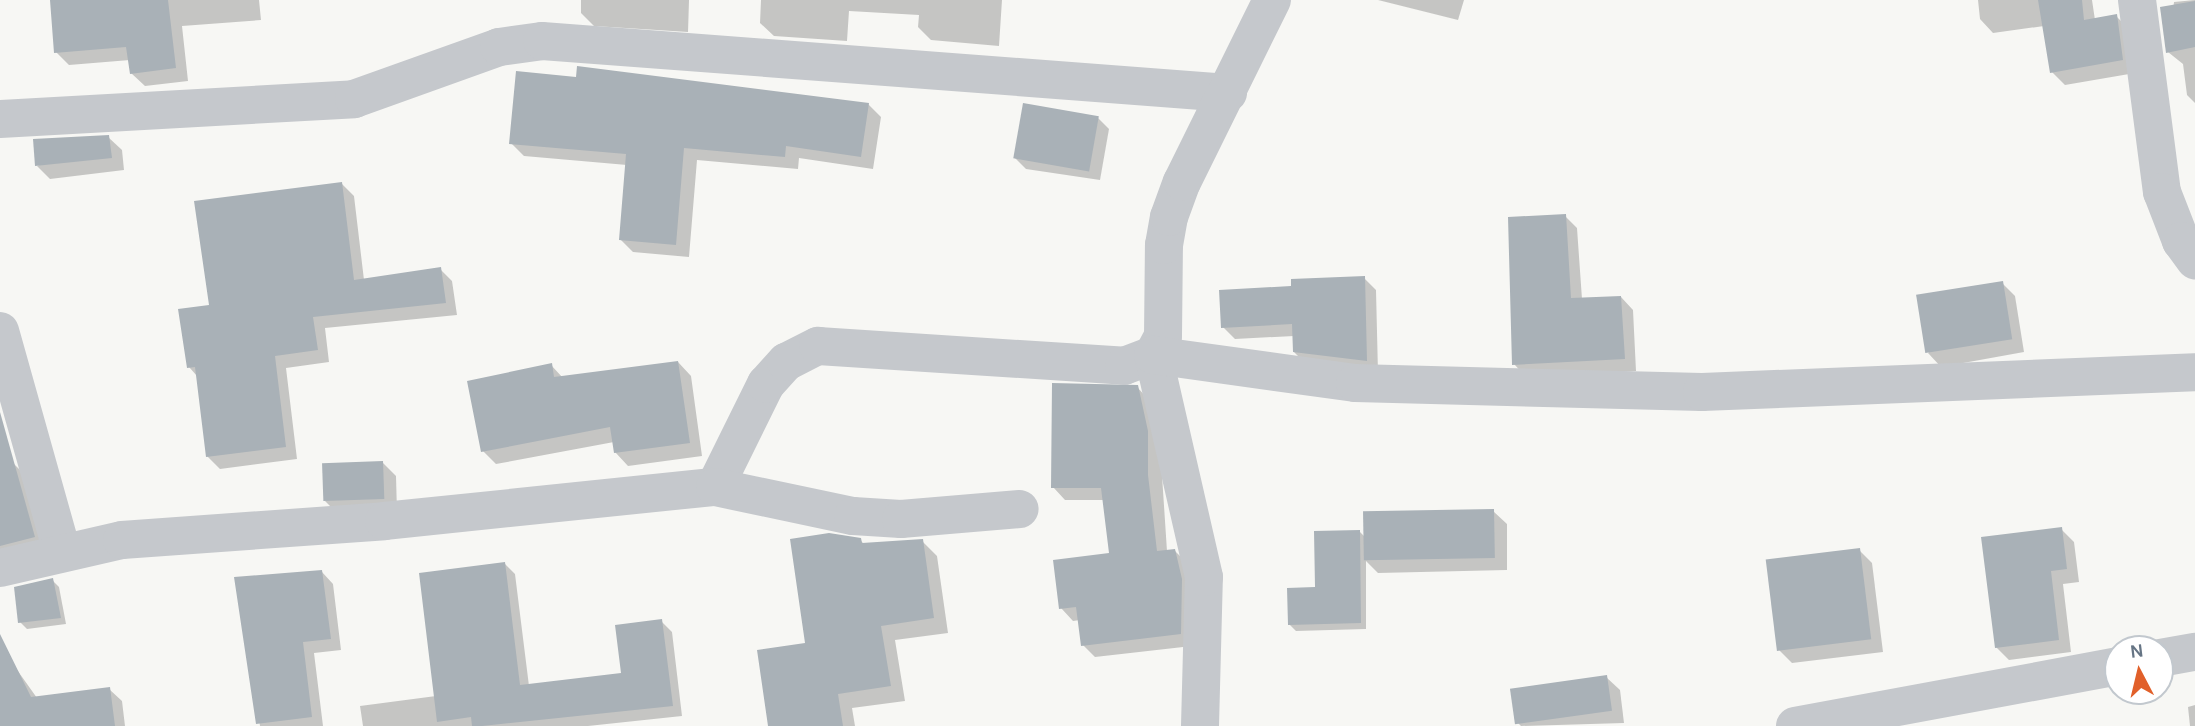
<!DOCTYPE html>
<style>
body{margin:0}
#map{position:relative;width:2195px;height:726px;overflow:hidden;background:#f7f7f4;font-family:Karla,sans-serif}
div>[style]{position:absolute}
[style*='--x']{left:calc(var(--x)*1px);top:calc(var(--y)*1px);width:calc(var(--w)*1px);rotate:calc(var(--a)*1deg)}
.shadow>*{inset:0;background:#0003}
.building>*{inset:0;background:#a9b1b7;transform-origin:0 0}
.minor>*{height:38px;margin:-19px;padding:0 19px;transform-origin:19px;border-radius:19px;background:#c5c8cc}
span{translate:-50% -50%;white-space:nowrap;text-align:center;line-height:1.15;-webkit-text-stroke:7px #fff;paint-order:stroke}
.north{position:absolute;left:2104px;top:635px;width:70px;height:70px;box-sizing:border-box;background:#fff;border:2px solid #c2c8ce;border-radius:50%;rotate:353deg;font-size:19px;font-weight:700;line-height:28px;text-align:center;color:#667585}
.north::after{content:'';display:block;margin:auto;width:24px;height:32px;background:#e1602a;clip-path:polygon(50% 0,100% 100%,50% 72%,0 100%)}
</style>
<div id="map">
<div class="shadow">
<div style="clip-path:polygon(52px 0,259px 0,261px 20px,182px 26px,188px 81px,145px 86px,131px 73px,130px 60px,69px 65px,56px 52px)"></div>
<div style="clip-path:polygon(581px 0,689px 0,688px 32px,594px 26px,581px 13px)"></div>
<div style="clip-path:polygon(761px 0,1002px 0,999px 46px,931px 40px,918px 27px,919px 15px,849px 11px,847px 41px,774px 36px,760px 23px)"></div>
<div style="clip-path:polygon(1378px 0,1464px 0,1458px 20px)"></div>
<div style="clip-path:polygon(1978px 0,2092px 0,2095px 20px,2116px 16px,2129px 29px,2135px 73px,2065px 85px,2052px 72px,2044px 26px,1993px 33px,1980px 19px)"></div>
<div style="clip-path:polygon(2195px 0,2195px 103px,2187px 95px,2183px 64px,2168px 52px,2174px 2px)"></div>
<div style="clip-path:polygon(578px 67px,868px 104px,881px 117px,873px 169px,799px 158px,798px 169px,697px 160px,689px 257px,633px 252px,620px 239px,627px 165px,524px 156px,511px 143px,578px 79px)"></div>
<div style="clip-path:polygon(1098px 118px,1109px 129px,1100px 180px,1026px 169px,1015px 158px)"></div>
<div style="clip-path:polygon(108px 137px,122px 150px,124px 170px,50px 179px,37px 166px)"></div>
<div style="clip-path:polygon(342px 184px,354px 196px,364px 280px,440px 269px,452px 281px,457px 315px,325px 328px,329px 362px,286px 368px,297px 459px,220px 469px,207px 456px,197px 376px,189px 367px,211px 307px)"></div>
<div style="clip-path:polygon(1565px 216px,1577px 228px,1582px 299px,1621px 297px,1633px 310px,1636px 371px,1526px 377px,1514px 364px)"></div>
<div style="clip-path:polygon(1364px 278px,1376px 290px,1378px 373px,1306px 364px,1294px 352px,1294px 336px,1235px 339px,1223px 327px,1293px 288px)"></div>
<div style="clip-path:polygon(2002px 283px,2015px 296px,2024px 352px,1941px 367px,1928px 353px)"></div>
<div style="clip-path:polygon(678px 362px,691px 376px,702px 456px,628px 466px,615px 452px,614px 442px,496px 464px,483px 451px,551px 365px,563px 378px)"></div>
<div style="clip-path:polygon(1137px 387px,1149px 400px,1160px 445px,1167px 551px,1174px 550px,1187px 563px,1192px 646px,1095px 657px,1083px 645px,1080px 620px,1073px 621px,1061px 608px,1111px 554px,1105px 500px,1065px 500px,1053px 487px)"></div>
<div style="clip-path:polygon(383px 463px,396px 476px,397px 512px,338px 514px,325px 501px)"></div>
<div style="clip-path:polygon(14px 464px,27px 477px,47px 550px,0 565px,0 467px)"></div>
<div style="clip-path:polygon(1493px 511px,1507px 524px,1507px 570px,1378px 573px,1366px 561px,1366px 629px,1296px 631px,1289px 624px,1360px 532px,1365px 537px)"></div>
<div style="clip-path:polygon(2061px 529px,2074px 542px,2079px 582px,2063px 584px,2071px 652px,2009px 660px,1996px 647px)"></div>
<div style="clip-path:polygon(860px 540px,865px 545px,922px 541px,937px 556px,948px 633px,895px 640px,905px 701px,852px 708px,855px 726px,770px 726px)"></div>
<div style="clip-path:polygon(1859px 550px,1872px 563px,1883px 652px,1792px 663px,1779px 650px)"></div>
<div style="clip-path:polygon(505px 564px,515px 574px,529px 686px,623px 674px,661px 621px,672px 632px,682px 716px,588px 726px,363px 726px,360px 706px,436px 696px)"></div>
<div style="clip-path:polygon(322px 572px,333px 584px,341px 650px,314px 653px,323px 726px,260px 726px,236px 579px)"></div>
<div style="clip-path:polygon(52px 580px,59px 587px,66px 624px,27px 629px,20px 622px)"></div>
<div style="clip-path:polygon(15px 667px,37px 698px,109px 689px,122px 701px,125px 726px,0 726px,0 674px)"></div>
<div style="clip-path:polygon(1606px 677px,1620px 690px,1624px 723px,1521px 726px,1517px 722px)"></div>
<div style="clip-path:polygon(2195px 705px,2195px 726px,2190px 726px,2188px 707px)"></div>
</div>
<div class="building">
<div style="clip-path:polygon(50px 0,168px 0,176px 68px,130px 74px,126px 47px,54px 53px)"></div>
<div style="clip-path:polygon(2038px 0,2082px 0,2084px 20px,2117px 14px,2123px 60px,2050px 73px)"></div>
<div style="clip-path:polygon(2195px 1px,2195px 47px,2166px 53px,2160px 7px)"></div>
<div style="clip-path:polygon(577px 66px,869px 103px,861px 157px,786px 146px,785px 157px,684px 148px,676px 245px,619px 240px,626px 154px,509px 144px,516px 71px,576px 77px)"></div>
<div style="left:1023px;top:103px;width:77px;height:56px;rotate:10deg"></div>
<div style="clip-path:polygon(109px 135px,112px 158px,35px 166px,33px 139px)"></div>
<div style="clip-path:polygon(342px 182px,354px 280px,441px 267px,446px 303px,313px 317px,318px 350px,275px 356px,286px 447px,206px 457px,195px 367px,187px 368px,178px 309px,209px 305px,194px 201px)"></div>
<div style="clip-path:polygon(1566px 214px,1571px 298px,1621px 296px,1625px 359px,1512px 365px,1508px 217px)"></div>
<div style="clip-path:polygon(1365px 276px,1367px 361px,1293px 352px,1292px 324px,1221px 328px,1219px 290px,1291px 286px,1291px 279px)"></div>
<div style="left:2003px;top:281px;width:59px;height:88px;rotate:81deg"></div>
<div style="clip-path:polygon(678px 361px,690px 443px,614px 453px,610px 427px,481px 452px,467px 381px,552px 363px,554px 377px)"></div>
<div style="clip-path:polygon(1052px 383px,1138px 385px,1148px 431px,1148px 475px,1157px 551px,1175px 549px,1182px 579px,1181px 634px,1081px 646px,1076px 607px,1059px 609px,1053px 560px,1109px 553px,1101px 488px,1051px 488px)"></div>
<div style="clip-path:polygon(0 412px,35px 537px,0 546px)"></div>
<div style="left:383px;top:461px;width:38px;height:61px;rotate:88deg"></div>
<div style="left:1494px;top:509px;width:49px;height:131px;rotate:89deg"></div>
<div style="clip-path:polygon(2062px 527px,2067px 569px,2051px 571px,2059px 640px,1995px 648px,1981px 537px)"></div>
<div style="clip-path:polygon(1360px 530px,1361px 623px,1288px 625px,1287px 588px,1315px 587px,1314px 531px)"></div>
<div style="clip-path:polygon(829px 533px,861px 538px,862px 543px,923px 539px,934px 618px,881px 626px,891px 686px,838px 694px,843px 726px,768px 726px,757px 650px,805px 643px,790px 539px)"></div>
<div style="left:1860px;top:548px;width:92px;height:95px;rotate:83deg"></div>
<div style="clip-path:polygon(505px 562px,520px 685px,621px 673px,615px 625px,662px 619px,673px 706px,482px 726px,472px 726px,471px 717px,437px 722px,419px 573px)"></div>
<div style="clip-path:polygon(322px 570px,331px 639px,303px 642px,312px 717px,256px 724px,234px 577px)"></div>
<div style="clip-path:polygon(53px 578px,61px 618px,18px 623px,14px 587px)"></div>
<div style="clip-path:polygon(0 634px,31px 697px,110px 687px,115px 726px,0 726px)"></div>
<div style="left:1607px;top:675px;width:36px;height:98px;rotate:82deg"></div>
</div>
<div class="minor">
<div style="--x:2137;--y:0;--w:194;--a:82.6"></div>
<div style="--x:2162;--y:192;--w:53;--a:68.8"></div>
<div style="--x:2181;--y:241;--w:24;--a:54"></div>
<div style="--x:0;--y:119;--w:355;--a:-3.2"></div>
<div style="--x:354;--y:99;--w:154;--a:-19.7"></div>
<div style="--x:499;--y:47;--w:43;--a:-7.9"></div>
<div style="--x:542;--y:41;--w:688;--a:4.33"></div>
<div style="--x:0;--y:331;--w:229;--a:74.3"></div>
<div style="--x:715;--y:487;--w:115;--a:-63.7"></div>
<div style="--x:766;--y:384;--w:30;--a:-48"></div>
<div style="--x:786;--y:362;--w:36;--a:-27"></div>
<div style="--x:818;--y:346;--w:307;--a:3.7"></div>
<div style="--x:1124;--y:366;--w:31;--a:-21"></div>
<div style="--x:1153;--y:355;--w:21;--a:-62"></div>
<div style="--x:1163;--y:336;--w:91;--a:-89.4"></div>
<div style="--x:1164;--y:245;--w:28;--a:-80"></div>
<div style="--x:1169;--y:217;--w:37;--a:-70"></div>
<div style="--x:1182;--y:182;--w:203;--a:-63.7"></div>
<div style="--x:0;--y:568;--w:125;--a:-12.9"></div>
<div style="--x:122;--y:540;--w:263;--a:-4.1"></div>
<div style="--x:384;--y:521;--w:333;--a:-5.9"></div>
<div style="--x:715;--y:487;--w:141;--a:11.9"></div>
<div style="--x:853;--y:516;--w:48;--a:3.6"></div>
<div style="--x:901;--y:519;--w:119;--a:-4.8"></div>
<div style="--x:2160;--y:658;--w:36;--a:-10"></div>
<div style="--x:1200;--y:726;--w:149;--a:-88.5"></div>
<div style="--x:1204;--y:577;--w:228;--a:-102.9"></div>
<div style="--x:1153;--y:355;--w:204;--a:7.9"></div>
<div style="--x:1355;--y:383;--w:347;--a:1.5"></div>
<div style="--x:1702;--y:392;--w:493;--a:-2.3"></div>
<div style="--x:1795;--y:726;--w:329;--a:-10.5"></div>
</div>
<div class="north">N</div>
</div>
